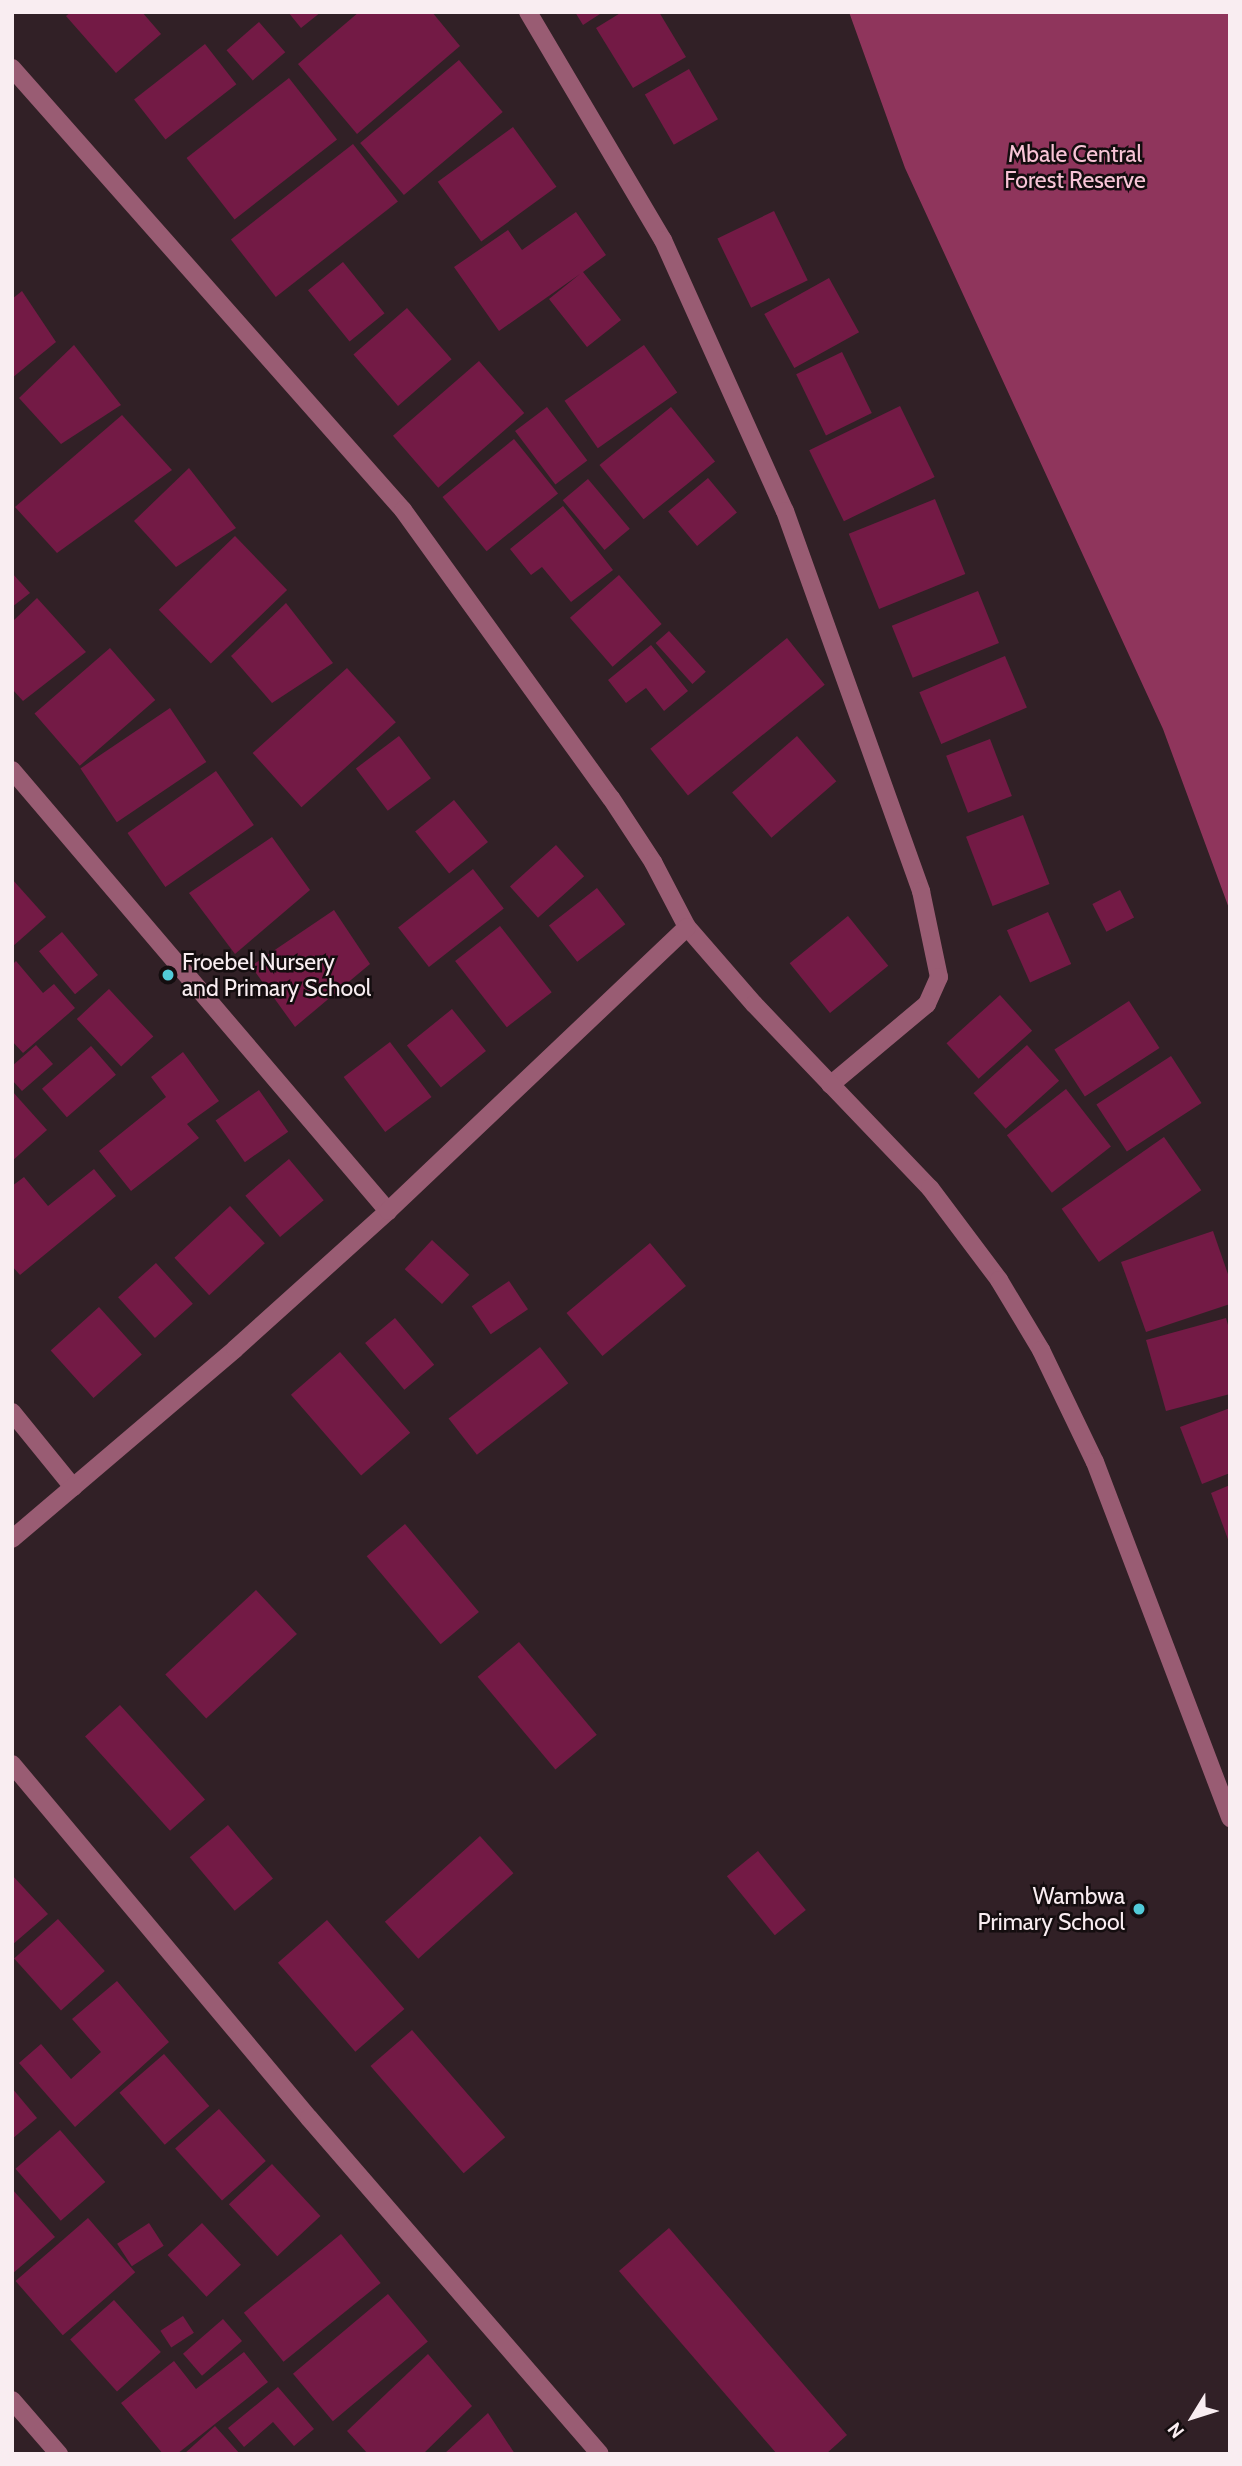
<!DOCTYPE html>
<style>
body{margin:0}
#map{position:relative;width:1242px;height:2466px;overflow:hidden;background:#312026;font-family:Cabin,sans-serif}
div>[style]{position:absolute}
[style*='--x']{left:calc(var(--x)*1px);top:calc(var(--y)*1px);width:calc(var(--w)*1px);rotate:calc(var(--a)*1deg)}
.forest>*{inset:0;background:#8f355c}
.building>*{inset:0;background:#731a45;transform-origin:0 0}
.minor>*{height:18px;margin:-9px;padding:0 9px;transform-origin:9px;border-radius:9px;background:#995c73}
.dots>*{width:19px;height:19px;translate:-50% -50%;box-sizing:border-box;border:4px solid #140d0f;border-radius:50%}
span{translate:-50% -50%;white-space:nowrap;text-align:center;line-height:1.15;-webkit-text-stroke:5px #140d0f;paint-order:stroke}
.park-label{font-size:23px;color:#f8c4d6}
.poi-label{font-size:23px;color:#f9edf1}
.left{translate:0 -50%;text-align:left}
.right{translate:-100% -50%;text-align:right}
.frame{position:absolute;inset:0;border:14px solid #f9edf1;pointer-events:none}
.north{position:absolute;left:1158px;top:2382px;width:70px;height:70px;-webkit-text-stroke:5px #140d0f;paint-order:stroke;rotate:232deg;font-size:19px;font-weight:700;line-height:28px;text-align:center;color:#f9edf1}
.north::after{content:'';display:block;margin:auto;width:24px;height:32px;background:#f9edf1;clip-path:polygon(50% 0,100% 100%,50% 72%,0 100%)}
</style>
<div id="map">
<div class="forest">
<div style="clip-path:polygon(849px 12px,1230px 12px,1230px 911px,1163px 729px,905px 168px)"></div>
</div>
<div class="building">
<div style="clip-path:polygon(71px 12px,142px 12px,161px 34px,116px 73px,66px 16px)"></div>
<div style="clip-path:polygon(288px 12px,321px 12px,301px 28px)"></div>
<div style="clip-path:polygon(359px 12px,432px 12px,460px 46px,357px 134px,298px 64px)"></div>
<div style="clip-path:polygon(575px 12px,603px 12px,583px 25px)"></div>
<div style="clip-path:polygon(622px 12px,659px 12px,686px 57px,633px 88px,596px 28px)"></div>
<div style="left:259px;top:22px;width:40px;height:43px;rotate:49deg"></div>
<div style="left:205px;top:44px;width:51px;height:90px;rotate:52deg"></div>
<div style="left:459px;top:60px;width:68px;height:129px;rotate:50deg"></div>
<div style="left:689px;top:69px;width:58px;height:51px;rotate:60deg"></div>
<div style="left:289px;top:78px;width:78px;height:130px;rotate:52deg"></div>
<div style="left:513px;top:127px;width:74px;height:93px;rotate:54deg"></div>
<div style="left:353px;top:144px;width:73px;height:155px;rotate:52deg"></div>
<div style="left:774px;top:211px;width:77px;height:63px;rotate:64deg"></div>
<div style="clip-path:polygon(576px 212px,606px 255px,583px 272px,621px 320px,587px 347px,549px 299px,580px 274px,499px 331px,454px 267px,508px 230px,522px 250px)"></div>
<div style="left:343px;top:262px;width:66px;height:45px;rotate:51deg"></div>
<div style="left:829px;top:278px;width:62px;height:74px;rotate:61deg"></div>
<div style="clip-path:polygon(22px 291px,56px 342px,12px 378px,12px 299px)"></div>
<div style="left:407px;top:308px;width:68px;height:71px;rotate:49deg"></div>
<div style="clip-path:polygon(74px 345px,121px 405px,61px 444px,19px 398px)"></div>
<div style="left:644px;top:345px;width:58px;height:97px;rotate:55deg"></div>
<div style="left:842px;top:352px;width:68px;height:51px;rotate:64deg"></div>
<div style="left:479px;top:361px;width:69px;height:114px;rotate:49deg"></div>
<div style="left:900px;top:406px;width:79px;height:101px;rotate:64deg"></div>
<div style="left:547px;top:407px;width:67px;height:40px;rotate:53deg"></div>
<div style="left:671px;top:407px;width:70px;height:92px;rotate:51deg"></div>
<div style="clip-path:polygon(122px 415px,172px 470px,57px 553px,15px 507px)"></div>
<div style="left:514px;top:439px;width:70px;height:92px;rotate:51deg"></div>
<div style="clip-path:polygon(189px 468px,236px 528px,176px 567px,134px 521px)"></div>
<div style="left:708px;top:478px;width:45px;height:52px;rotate:50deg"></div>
<div style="left:588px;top:479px;width:65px;height:33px;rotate:50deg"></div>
<div style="left:935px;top:499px;width:81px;height:93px;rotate:68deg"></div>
<div style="clip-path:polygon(563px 506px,613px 570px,571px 602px,542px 567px,531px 575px,510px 549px)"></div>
<div style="left:235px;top:536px;width:75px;height:106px;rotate:46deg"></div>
<div style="clip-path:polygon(12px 573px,30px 593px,12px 607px)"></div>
<div style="left:619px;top:575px;width:65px;height:65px;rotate:49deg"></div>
<div style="left:978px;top:591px;width:56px;height:93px;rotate:68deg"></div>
<div style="clip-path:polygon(37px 598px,86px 652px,23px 701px,12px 689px,12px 622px)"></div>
<div style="clip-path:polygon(286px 603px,333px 663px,272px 703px,231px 656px)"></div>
<div style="left:669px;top:631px;width:55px;height:18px;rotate:48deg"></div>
<div style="left:787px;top:638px;width:60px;height:176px;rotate:51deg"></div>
<div style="clip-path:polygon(651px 645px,688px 691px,664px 711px,646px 688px,626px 703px,608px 680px)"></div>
<div style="left:110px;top:648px;width:69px;height:100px;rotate:49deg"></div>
<div style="left:1005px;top:656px;width:56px;height:93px;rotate:67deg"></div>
<div style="left:347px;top:668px;width:73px;height:127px;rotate:48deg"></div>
<div style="left:170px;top:708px;width:65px;height:108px;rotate:56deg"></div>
<div style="left:399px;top:736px;width:53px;height:54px;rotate:53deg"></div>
<div style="left:797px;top:736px;width:60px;height:86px;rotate:49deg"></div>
<div style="left:990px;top:739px;width:61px;height:47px;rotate:69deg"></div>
<div style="left:216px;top:771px;width:66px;height:108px;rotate:55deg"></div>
<div style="left:454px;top:800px;width:54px;height:50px;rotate:51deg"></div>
<div style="left:1023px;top:815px;width:74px;height:61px;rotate:69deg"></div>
<div style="clip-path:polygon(272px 837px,310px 890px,235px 954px,189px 893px)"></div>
<div style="left:556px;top:845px;width:42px;height:62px;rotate:48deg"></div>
<div style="left:473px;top:869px;width:50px;height:95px;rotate:52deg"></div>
<div style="clip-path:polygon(12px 879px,46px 917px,12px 947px)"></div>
<div style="left:597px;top:888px;width:46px;height:61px;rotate:52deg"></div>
<div style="left:1120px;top:890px;width:31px;height:31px;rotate:63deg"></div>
<div style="clip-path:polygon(334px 910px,370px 964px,295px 1027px,251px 966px)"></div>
<div style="left:1048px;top:912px;width:57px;height:45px;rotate:66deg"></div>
<div style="left:848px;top:916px;width:64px;height:75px;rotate:51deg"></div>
<div style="left:500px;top:926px;width:84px;height:57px;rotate:52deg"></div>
<div style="left:62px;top:932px;width:56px;height:30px;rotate:50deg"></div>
<div style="clip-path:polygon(16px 961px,43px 993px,54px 984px,75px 1008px,23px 1053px,12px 1041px,12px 965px)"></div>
<div style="left:109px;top:989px;width:65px;height:44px;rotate:47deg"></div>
<div style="left:1000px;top:995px;width:48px;height:72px;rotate:48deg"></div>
<div style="left:1129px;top:1001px;width:56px;height:89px;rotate:57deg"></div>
<div style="left:452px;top:1009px;width:54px;height:58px;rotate:51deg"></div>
<div style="left:390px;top:1042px;width:69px;height:58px;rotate:53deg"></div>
<div style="clip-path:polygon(36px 1045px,53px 1064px,22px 1091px,12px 1080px,12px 1066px)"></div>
<div style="left:1027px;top:1045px;width:48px;height:72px;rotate:48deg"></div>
<div style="left:91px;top:1046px;width:38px;height:65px;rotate:49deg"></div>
<div style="clip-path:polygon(183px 1052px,219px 1101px,187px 1124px,199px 1138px,131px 1191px,99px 1151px,166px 1097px,151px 1077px)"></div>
<div style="left:1171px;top:1056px;width:56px;height:89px;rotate:57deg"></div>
<div style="left:1066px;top:1089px;width:73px;height:75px;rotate:52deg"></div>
<div style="left:259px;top:1090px;width:51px;height:53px;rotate:55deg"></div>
<div style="clip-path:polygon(12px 1091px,47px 1130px,12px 1161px)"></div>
<div style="left:1164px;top:1137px;width:65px;height:125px;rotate:55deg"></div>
<div style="left:289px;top:1159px;width:54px;height:57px;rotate:50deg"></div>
<div style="clip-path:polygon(94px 1169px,116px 1196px,20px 1275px,12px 1266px,12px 1186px,24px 1177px,48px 1206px)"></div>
<div style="left:230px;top:1206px;width:51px;height:76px;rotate:47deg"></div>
<div style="clip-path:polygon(1213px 1231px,1230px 1280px,1230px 1304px,1146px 1332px,1121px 1262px)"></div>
<div style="left:432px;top:1240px;width:51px;height:40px;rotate:43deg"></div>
<div style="left:650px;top:1243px;width:56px;height:109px;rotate:50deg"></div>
<div style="left:156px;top:1263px;width:55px;height:51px;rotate:48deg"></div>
<div style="left:509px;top:1281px;width:34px;height:45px;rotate:56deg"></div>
<div style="left:99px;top:1307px;width:64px;height:65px;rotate:48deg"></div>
<div style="left:395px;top:1318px;width:61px;height:39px;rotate:50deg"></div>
<div style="clip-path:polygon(1226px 1318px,1230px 1332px,1230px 1394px,1166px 1411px,1146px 1340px)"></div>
<div style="left:540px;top:1347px;width:46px;height:116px;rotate:52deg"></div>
<div style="left:340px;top:1352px;width:107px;height:65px;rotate:49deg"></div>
<div style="clip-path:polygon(1230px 1408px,1230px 1473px,1202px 1484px,1180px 1427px)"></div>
<div style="clip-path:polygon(1230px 1485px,1230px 1542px,1229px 1542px,1211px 1493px)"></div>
<div style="left:405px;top:1524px;width:115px;height:50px;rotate:50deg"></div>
<div style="left:256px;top:1590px;width:60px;height:124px;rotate:47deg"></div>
<div style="left:519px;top:1642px;width:121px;height:54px;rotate:50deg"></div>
<div style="left:120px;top:1705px;width:127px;height:47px;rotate:48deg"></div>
<div style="left:228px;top:1825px;width:70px;height:50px;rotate:50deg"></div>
<div style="left:480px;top:1836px;width:50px;height:128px;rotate:48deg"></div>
<div style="left:758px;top:1851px;width:76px;height:40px;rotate:51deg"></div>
<div style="clip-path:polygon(12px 1875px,48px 1914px,12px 1945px)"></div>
<div style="left:58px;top:1919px;width:70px;height:59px;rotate:48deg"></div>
<div style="left:327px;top:1920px;width:118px;height:65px;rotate:49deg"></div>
<div style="clip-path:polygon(117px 1981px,169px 2042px,75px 2127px,19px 2063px,41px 2044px,71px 2079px,101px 2052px,72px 2019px)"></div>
<div style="left:412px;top:2030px;width:142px;height:55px;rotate:49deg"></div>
<div style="left:164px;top:2054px;width:69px;height:59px;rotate:49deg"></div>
<div style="clip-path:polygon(12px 2088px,37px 2118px,12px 2139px)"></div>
<div style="left:219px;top:2109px;width:70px;height:59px;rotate:48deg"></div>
<div style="left:60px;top:2130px;width:69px;height:59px;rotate:49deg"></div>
<div style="left:272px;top:2164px;width:71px;height:59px;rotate:47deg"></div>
<div style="clip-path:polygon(12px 2189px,55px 2237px,12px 2274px)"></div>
<div style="left:88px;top:2218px;width:72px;height:96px;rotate:49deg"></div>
<div style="left:149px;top:2223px;width:27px;height:38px;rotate:57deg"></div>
<div style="left:202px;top:2223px;width:57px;height:47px;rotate:47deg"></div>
<div style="clip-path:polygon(669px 2228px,847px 2435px,826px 2454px,777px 2454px,619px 2271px)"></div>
<div style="left:341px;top:2234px;width:63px;height:125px;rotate:51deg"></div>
<div style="left:388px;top:2294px;width:62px;height:124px;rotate:50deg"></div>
<div style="left:114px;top:2300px;width:70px;height:59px;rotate:48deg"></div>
<div style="left:183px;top:2316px;width:20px;height:27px;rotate:57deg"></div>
<div style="left:223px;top:2319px;width:29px;height:53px;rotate:49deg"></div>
<div style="clip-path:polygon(244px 2352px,268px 2382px,177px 2454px,163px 2454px,121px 2403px,174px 2361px,196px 2389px)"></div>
<div style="clip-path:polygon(428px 2354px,472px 2406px,423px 2454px,368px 2454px,347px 2431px)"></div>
<div style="clip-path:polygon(278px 2387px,314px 2429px,294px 2446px,273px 2422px,244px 2447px,228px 2428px)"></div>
<div style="clip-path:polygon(488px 2413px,515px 2454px,444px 2454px)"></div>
<div style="clip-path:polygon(215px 2426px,240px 2454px,184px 2454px)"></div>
</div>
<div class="minor">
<div style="--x:528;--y:12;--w:265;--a:59.4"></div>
<div style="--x:663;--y:240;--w:297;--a:65.8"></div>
<div style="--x:785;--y:511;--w:404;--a:70.3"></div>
<div style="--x:921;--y:891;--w:88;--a:78.2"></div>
<div style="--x:939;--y:977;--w:30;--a:114"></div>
<div style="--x:927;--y:1004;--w:126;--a:140.1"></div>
<div style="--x:12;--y:68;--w:590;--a:48.5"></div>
<div style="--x:403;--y:510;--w:355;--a:54.2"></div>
<div style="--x:611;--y:798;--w:77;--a:56.7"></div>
<div style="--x:653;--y:862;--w:73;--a:62.4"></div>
<div style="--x:687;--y:927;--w:102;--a:49"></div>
<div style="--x:754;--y:1004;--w:255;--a:46.3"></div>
<div style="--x:930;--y:1188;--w:115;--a:53.1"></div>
<div style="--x:999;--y:1280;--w:82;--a:59"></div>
<div style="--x:1041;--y:1350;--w:124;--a:64.3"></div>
<div style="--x:1095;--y:1462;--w:381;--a:69.2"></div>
<div style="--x:12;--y:770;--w:580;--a:49.55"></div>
<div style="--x:12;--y:1412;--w:97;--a:50.9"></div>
<div style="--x:12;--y:1539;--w:293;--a:-40.4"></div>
<div style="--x:235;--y:1349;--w:206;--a:-42"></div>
<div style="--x:388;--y:1211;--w:412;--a:-43.5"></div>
<div style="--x:12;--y:1764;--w:462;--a:50"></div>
<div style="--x:309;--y:2118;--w:444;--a:49.1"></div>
<div style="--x:12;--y:2400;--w:72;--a:49"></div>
</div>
<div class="dots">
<div style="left:168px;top:975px;background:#52cbd9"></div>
<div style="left:1139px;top:1909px;background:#52cbd9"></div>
</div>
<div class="park-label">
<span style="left:1075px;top:167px">Mbale Central<br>Forest Reserve</span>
</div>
<div class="poi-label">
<span class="left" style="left:182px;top:975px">Froebel Nursery<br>and Primary School</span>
<span class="right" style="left:1125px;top:1909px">Wambwa<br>Primary School</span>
</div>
<div class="frame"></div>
<div class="north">N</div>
</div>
